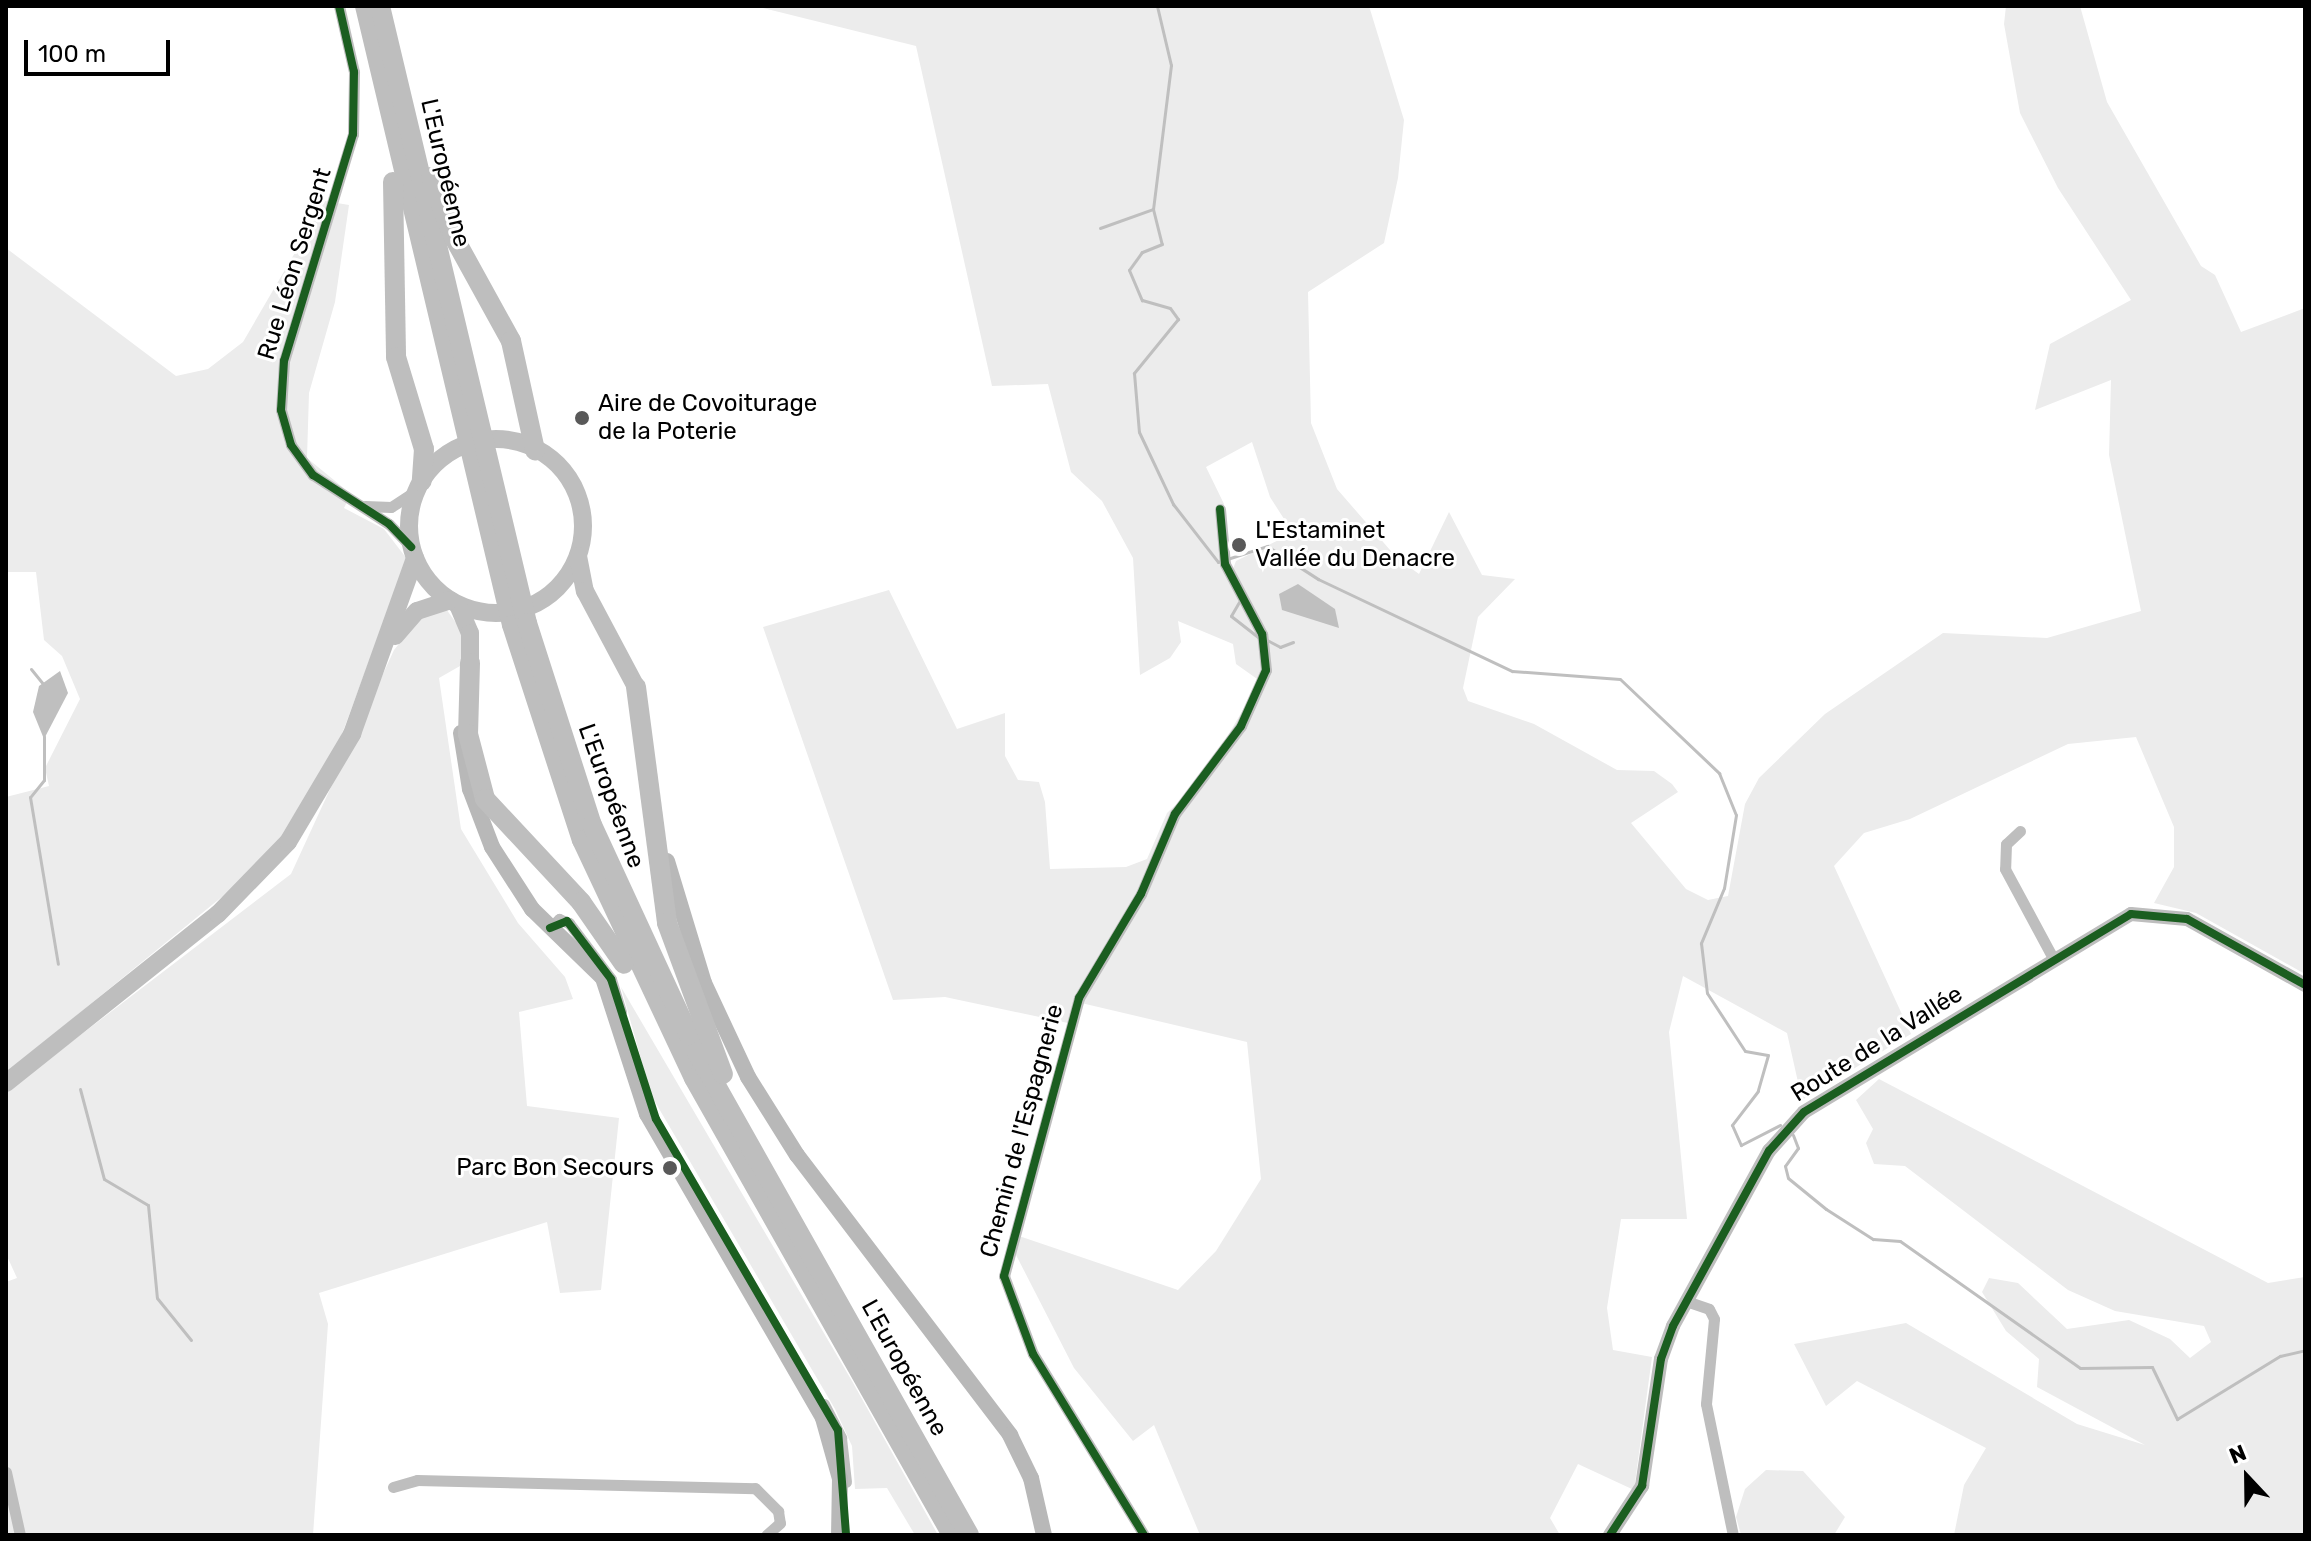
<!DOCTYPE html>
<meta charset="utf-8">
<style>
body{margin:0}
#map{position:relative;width:2311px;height:1541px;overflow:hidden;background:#fff;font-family:Rubik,sans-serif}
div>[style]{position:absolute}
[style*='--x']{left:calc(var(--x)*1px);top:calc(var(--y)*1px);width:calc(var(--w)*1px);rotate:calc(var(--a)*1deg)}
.green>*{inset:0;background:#ececec}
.water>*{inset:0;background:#bfbfbf}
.stream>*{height:3px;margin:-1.5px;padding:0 1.5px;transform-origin:1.5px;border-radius:1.5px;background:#bfbfbf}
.minor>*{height:11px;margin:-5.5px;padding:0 5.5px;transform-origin:5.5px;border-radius:5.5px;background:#bebebe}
.tertiary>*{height:14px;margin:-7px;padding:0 7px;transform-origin:7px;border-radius:7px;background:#bebebe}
.secondary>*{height:16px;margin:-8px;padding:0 8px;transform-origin:8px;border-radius:8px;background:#b8b8b8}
.primary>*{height:18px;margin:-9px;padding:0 9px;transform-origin:9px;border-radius:9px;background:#bebebe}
.primary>.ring{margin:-9px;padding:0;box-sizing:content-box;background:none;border:18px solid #bebebe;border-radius:50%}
.motorway>*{height:20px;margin:-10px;padding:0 10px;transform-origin:10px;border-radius:10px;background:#bebebe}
.cycleway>*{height:8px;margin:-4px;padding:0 4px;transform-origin:4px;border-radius:4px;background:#1b5e20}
.dots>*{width:22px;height:22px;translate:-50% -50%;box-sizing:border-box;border:4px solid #fff;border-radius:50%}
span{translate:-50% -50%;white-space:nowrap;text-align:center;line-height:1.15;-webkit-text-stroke:6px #fff;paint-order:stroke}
.street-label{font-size:24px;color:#000}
.poi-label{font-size:24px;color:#000}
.left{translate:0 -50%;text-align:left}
.right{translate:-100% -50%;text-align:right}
.frame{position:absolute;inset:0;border:8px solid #000;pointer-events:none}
.north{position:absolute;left:2207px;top:1437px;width:80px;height:80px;-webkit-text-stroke:6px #fff;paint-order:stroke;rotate:338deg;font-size:22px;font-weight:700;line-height:32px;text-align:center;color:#000}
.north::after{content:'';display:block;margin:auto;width:28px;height:36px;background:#000;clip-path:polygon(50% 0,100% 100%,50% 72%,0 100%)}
.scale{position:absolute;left:24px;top:40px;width:146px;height:36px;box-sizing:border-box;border:4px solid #000;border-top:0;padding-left:10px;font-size:24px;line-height:28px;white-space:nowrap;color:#000;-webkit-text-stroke:6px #fff;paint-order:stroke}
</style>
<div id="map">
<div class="green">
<div style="clip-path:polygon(evenodd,755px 6px,1369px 6px,1404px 120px,1398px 178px,1384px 243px,1308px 292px,1311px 423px,1337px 489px,1397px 558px,1419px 574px,1449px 512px,1482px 575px,1515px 579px,1478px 617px,1463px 688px,1468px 701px,1534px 724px,1617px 770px,1654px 771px,1672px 784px,1678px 792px,1631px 823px,1686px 889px,1708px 900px,1728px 896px,1745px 804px,1759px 778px,1825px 714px,1943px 633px,2047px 638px,2141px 611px,2109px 455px,2111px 380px,2035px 410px,2050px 344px,2131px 300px,2058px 188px,2020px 113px,2004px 24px,2006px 6px,2080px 6px,2107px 102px,2201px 266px,2215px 275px,2241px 332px,2305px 308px,2305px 974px,2196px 913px,2154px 903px,2174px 867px,2174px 827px,2136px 737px,2068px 744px,1910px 819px,1864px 833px,1834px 866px,1911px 1034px,1802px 1100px,1787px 1033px,1683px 976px,1669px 1032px,1687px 1219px,1621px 1219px,1607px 1308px,1613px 1350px,1652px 1357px,1634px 1490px,1578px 1464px,1550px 1518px,1560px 1535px,1200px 1535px,1154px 1425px,1133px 1441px,1074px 1368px,1014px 1251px,1019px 1236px,1178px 1290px,1216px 1251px,1261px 1179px,1247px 1042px,1077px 1002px,1068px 1023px,945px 997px,893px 1000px,763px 627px,889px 590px,957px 729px,1005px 713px,1005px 756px,1018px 780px,1039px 782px,1045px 802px,1050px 869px,1126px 867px,1147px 859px,1167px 813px,1201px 781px,1260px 681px,1236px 664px,1233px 644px,1178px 621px,1181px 642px,1170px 658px,1140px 675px,1133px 558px,1102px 501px,1071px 472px,1048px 384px,992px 386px,916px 46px,755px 6px,1252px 442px,1270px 497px,1293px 533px,1236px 561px,1233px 569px,1223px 545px,1224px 504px,1206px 467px,1252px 442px)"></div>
<div style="clip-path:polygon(325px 201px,349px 205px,335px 302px,309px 393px,307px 458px,351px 494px,344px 508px,384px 529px,407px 559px,339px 742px,278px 841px,234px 887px,6px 1073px,6px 797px,49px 786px,45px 768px,80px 699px,62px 656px,44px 640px,36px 572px,6px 572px,6px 248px,176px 376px,208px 369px,243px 342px)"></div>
<div style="clip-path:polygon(444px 606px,464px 634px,460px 666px,439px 678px,461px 829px,518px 923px,565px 977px,573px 999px,519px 1012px,527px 1106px,619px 1118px,601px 1290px,560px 1293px,547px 1222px,319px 1293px,328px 1324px,313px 1535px,6px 1535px,6px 1282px,17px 1278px,6px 1254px,6px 1092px,291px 874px,394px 650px,424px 613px)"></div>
<div style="clip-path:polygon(621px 987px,852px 1381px,938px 1535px,915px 1535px,887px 1488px,855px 1489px,852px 1446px,835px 1409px,651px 1095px)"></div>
<div style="clip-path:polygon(1879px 1079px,2268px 1283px,2305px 1277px,2305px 1535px,1954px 1535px,1964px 1485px,1986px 1448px,1857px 1381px,1826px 1406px,1794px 1344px,1906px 1323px,2077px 1424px,2145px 1445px,2037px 1387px,2039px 1359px,2006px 1331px,1982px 1292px,1989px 1278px,2018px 1283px,2067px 1329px,2129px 1320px,2170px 1339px,2190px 1358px,2211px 1342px,2204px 1326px,2115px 1311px,2068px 1290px,1905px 1166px,1874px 1164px,1866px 1143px,1873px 1129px,1856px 1100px)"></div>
<div style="clip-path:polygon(1766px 1470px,1803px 1471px,1845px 1517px,1834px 1535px,1741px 1535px,1736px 1517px,1745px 1489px)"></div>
</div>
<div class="water">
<div style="clip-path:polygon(1298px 584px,1335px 609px,1339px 628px,1282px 610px,1279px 594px)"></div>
<div style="clip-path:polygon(60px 671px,68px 693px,44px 739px,33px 712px,39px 686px)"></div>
</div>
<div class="stream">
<div style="--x:1157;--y:6;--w:61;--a:76.7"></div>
<div style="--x:1171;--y:65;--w:145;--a:97.1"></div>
<div style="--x:1153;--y:209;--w:36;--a:76"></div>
<div style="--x:1162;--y:244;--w:22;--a:158"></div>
<div style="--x:1142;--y:252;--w:22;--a:126"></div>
<div style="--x:1129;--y:270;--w:33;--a:67"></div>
<div style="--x:1142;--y:300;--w:29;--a:16"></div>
<div style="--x:1170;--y:308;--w:14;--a:54"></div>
<div style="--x:1178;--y:319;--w:70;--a:129.2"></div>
<div style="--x:1134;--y:373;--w:59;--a:85.2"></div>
<div style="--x:1139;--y:432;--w:80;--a:64.7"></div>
<div style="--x:1173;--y:504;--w:73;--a:52.2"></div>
<div style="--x:1218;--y:562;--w:52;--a:-18.1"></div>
<div style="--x:1267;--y:546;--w:61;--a:32.9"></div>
<div style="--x:1318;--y:579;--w:215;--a:25.4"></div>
<div style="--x:1512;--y:671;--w:108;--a:4.2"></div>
<div style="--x:1620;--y:679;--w:137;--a:43.5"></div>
<div style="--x:1719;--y:773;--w:45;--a:68"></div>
<div style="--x:1736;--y:815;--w:74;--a:99.3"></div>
<div style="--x:1724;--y:888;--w:60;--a:112.7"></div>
<div style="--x:1701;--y:943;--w:50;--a:83.2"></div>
<div style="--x:1707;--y:993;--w:69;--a:56.8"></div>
<div style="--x:1745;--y:1051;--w:23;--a:10"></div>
<div style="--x:1768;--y:1055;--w:37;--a:106"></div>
<div style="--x:1758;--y:1091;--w:43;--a:127.4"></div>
<div style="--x:1732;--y:1125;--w:22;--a:66"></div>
<div style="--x:1741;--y:1145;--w:44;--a:-27.1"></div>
<div style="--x:1100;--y:228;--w:56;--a:-19.7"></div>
<div style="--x:1239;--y:602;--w:16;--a:120"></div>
<div style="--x:1231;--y:616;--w:37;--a:38"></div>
<div style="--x:1267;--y:640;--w:15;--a:28"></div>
<div style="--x:1280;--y:647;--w:14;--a:-21"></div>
<div style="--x:31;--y:669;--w:19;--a:51"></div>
<div style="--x:44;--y:736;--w:44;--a:90"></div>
<div style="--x:44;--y:780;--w:22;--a:129"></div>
<div style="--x:30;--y:797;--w:169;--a:80.5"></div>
<div style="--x:80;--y:1089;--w:93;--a:75.1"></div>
<div style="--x:104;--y:1179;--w:51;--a:30.6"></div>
<div style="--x:148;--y:1205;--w:93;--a:84.5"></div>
<div style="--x:157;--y:1298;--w:54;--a:51"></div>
<div style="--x:1793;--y:1135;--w:14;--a:69"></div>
<div style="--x:1798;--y:1148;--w:22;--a:126"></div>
<div style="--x:1785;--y:1166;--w:12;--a:76"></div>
<div style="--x:1788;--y:1178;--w:49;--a:39.2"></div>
<div style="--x:1826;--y:1209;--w:56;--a:32.6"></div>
<div style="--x:1873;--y:1239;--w:27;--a:4"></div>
<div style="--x:1900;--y:1241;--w:220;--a:35.2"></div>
<div style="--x:2080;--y:1368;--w:72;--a:-0.8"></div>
<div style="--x:2152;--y:1367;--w:58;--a:64.3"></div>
<div style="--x:2177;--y:1419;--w:121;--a:-31.5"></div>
<div style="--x:2280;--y:1356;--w:26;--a:-13"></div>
</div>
<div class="minor">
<div style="--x:339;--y:6;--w:68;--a:77.2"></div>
<div style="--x:354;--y:72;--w:62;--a:90.9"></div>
<div style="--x:353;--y:134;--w:237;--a:106.9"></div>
<div style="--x:284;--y:361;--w:49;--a:93.5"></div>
<div style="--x:281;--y:410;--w:36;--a:74"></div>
<div style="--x:291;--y:445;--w:37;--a:54"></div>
<div style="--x:313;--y:475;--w:90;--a:32.8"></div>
<div style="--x:389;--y:524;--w:32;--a:46"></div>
<div style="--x:365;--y:506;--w:26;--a:2"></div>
<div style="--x:391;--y:507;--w:30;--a:-33"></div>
<div style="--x:2020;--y:831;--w:19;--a:137"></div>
<div style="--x:2006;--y:844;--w:25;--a:92"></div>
<div style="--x:2005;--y:869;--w:101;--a:61.7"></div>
<div style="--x:550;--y:928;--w:13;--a:-45"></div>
<div style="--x:559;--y:919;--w:11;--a:22"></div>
<div style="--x:569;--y:923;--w:70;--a:53.1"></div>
<div style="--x:611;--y:979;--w:34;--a:73"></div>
<div style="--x:1686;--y:1301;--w:24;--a:19"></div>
<div style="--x:1709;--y:1309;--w:11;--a:63"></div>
<div style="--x:1714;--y:1319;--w:85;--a:95.4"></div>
<div style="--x:1706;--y:1404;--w:134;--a:78.4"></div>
<div style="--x:824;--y:1404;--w:38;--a:63"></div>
<div style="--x:841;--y:1438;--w:44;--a:83.5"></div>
<div style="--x:6;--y:1472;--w:65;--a:77.5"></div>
<div style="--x:393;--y:1487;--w:25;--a:-16"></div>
<div style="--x:417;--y:1480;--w:338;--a:1.4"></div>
<div style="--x:755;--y:1488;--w:33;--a:45"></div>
<div style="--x:778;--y:1511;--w:12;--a:81"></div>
<div style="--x:780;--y:1523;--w:18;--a:139"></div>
<div style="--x:1144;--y:1535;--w:212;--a:-121.5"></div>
<div style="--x:1033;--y:1354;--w:83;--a:-110.4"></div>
<div style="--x:1004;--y:1276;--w:288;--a:-74.9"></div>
<div style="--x:1079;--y:998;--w:121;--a:-59.2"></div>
<div style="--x:1141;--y:894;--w:87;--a:-67"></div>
<div style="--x:1175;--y:814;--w:110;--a:-53.1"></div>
<div style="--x:1241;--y:726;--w:61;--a:-65.9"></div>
<div style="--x:1266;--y:670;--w:36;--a:-96"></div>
<div style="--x:1262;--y:634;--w:79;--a:-117.9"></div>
<div style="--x:1225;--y:564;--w:55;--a:-95.2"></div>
</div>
<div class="tertiary">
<div style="--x:1610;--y:1535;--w:59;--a:-56.9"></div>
<div style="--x:1642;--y:1486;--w:128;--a:-81.5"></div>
<div style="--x:1661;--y:1359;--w:35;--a:-70"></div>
<div style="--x:1673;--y:1326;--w:200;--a:-61.3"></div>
<div style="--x:1769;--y:1151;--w:52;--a:-48.1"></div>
<div style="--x:1804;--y:1112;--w:382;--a:-31.2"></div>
<div style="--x:2131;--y:914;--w:56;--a:5.1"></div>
<div style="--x:2187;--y:919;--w:135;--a:29.2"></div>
</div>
<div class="secondary">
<div style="--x:461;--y:733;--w:57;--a:80.9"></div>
<div style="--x:470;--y:789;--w:62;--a:69.2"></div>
<div style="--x:492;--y:847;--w:74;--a:57.2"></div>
<div style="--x:532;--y:909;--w:99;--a:44.2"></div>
<div style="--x:603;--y:978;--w:143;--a:72.1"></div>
<div style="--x:647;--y:1114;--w:351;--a:59.9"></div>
<div style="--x:823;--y:1418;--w:63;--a:74.4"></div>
<div style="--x:840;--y:1479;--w:56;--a:91"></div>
<div style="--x:667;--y:861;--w:127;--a:73.1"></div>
<div style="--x:704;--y:983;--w:104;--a:64.9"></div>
<div style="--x:748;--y:1077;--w:92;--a:57.9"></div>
<div style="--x:797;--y:1155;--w:352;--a:52.7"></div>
<div style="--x:1010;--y:1435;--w:48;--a:64"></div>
<div style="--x:1031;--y:1478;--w:58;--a:77.2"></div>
</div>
<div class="primary">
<div class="ring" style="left:409px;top:439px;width:156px;height:156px"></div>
<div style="--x:578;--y:556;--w:36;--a:79"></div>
<div style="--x:585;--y:591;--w:109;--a:62"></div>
<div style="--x:458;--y:605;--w:30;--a:67"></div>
<div style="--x:470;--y:633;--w:30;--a:90"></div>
<div style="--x:395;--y:636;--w:33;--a:-49"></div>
<div style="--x:417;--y:611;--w:35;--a:-18"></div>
<div style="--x:6;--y:1083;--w:271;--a:-38.6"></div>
<div style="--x:218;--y:914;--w:100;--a:-45.8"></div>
<div style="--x:288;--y:842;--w:126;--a:-59.3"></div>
<div style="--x:352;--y:734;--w:187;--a:-70.3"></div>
</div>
<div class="motorway">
<div style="--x:365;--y:6;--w:636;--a:76.64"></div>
<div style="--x:512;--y:625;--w:226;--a:72"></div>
<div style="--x:582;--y:840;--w:263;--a:64.8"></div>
<div style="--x:694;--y:1078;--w:525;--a:60.55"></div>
<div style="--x:380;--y:6;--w:634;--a:76.6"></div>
<div style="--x:527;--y:623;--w:212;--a:72.2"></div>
<div style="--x:592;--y:825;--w:250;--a:65.2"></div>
<div style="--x:697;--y:1052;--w:554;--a:60.61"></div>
<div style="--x:431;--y:177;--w:61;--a:69.8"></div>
<div style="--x:452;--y:234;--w:122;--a:61.1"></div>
<div style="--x:511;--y:341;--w:112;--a:77.6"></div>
<div style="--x:393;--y:182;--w:175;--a:89"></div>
<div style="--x:396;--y:357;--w:96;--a:73.1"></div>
<div style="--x:424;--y:449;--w:32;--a:94"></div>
<div style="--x:470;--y:663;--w:71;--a:91.6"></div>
<div style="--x:468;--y:734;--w:67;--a:75.3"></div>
<div style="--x:485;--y:799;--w:141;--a:47"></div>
<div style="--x:581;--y:902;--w:75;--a:55.3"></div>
<div style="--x:636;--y:687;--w:238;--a:82.5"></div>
<div style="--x:667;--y:923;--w:161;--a:69.7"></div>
</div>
<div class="cycleway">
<div style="--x:339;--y:6;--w:68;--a:77.2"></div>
<div style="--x:354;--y:72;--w:62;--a:90.9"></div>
<div style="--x:353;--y:134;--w:237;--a:106.9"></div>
<div style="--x:284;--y:361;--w:49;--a:93.5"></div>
<div style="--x:281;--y:410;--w:36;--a:74"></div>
<div style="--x:291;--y:445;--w:37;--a:54"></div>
<div style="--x:313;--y:475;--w:90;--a:32.8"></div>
<div style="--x:389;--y:524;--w:32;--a:46"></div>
<div style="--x:550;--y:928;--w:18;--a:-22"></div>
<div style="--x:567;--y:921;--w:73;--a:52.8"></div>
<div style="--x:611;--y:979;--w:147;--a:72.2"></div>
<div style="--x:656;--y:1119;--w:360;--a:59.7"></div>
<div style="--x:838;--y:1430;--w:105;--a:85.6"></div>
<div style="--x:1144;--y:1535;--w:212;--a:-121.5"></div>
<div style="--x:1033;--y:1354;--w:83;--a:-110.4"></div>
<div style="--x:1004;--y:1276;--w:288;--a:-74.9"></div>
<div style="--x:1079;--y:998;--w:121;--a:-59.2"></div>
<div style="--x:1141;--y:894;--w:87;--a:-67"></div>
<div style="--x:1175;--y:814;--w:110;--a:-53.1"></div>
<div style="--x:1241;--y:726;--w:61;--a:-65.9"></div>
<div style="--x:1266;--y:670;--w:36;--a:-96"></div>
<div style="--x:1262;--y:634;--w:79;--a:-117.9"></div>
<div style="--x:1225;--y:564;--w:55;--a:-95.2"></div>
<div style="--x:1610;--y:1535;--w:59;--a:-56.9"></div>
<div style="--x:1642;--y:1486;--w:128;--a:-81.5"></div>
<div style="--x:1661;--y:1359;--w:35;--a:-70"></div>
<div style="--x:1673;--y:1326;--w:200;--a:-61.3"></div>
<div style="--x:1769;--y:1151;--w:52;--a:-48.1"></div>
<div style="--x:1804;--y:1112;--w:382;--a:-31.2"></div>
<div style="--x:2131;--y:914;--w:56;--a:5.1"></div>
<div style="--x:2187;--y:919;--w:135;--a:29.2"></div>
</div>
<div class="dots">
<div style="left:582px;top:418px;background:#595959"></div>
<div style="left:1239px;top:545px;background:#595959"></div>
<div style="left:670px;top:1168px;background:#595959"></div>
</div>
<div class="street-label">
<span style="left:445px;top:173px;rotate:77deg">L'Européenne</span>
<span style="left:295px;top:264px;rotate:-73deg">Rue Léon Sergent</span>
<span style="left:611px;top:796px;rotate:70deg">L'Européenne</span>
<span style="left:1877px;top:1044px;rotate:-32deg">Route de la Vallée</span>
<span style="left:1022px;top:1131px;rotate:-75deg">Chemin de l'Espagnerie</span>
<span style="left:904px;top:1368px;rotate:61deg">L'Européenne</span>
</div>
<div class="poi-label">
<span class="left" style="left:598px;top:418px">Aire de Covoiturage<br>de la Poterie</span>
<span class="left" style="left:1255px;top:545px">L'Estaminet<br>Vallée du Denacre</span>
<span class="right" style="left:654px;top:1168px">Parc Bon Secours</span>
</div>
<div class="frame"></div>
<div class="north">N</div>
<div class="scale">100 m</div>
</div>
